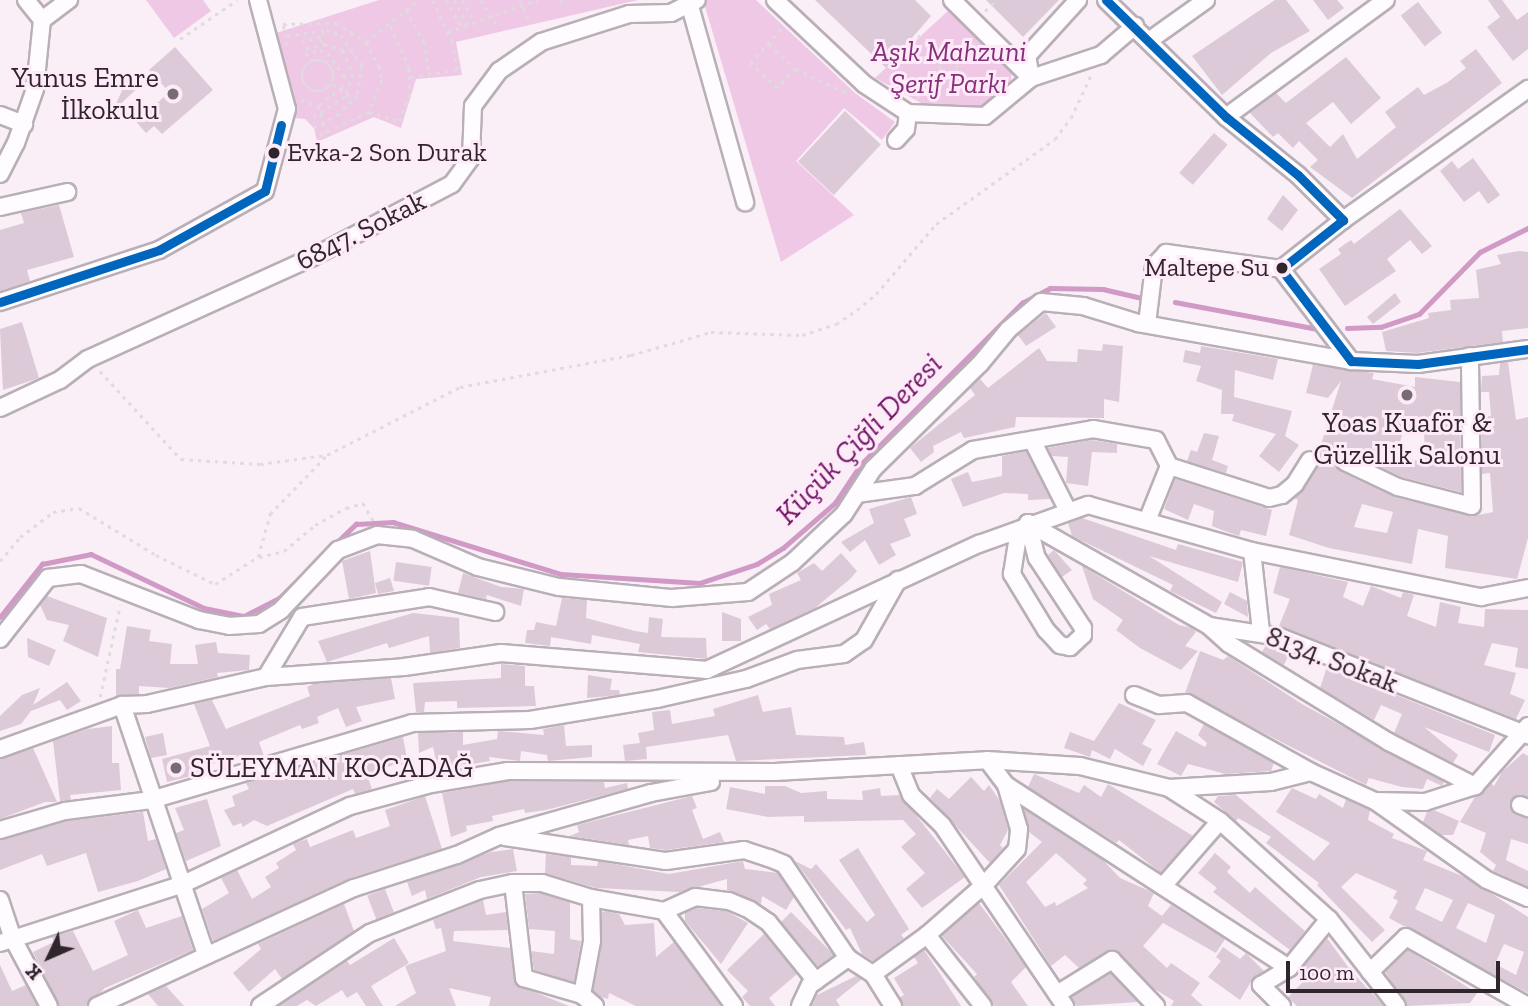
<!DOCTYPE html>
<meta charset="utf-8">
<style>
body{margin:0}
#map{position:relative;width:1528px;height:1006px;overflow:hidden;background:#faeef7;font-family:"Zilla Slab",serif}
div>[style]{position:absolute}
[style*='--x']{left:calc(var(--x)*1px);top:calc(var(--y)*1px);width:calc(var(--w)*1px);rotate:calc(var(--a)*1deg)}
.green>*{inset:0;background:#efc8e6}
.stream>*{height:4.5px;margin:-2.25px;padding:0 2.25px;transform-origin:2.25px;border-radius:2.25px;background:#d199c6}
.building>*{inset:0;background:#ddcad9;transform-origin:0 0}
.path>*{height:2.5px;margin-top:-1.25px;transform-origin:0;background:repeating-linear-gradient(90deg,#dfdbde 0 3.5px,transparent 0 8.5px)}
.path>.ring{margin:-1.25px;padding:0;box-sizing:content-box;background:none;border:2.5px solid #dfdbde;border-radius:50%}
.roads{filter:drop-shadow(2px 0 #b9afb6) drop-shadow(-2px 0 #b9afb6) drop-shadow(0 2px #b9afb6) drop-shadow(0 -2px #b9afb6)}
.minor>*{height:16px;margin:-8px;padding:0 8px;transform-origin:8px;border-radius:8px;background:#fefcfe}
.bus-1>*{height:9px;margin:-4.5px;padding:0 4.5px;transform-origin:4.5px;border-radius:4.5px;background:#0065bd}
.dots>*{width:19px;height:19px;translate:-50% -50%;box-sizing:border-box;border:4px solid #feeaf9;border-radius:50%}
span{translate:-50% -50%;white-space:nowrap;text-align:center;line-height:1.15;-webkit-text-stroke:6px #feeaf9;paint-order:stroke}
.bus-label{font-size:26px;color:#2f262d}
.left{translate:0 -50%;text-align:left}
.right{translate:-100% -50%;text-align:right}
.park-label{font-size:28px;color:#862e7a;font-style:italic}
.poi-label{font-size:28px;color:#2f262d}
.street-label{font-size:28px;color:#2f262d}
.water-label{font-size:30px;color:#701765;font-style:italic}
.north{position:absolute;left:14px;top:922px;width:70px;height:70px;-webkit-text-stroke:5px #feeaf9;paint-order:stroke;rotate:226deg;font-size:19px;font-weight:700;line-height:28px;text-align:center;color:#2f262d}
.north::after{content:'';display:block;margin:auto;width:24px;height:32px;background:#2f262d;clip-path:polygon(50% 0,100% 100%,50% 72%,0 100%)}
.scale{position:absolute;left:1286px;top:961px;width:214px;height:32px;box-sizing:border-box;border:4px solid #2f262d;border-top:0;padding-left:9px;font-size:21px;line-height:24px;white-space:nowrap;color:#2f262d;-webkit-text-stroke:5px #feeaf9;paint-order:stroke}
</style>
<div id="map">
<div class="green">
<div style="clip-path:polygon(146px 0,203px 0,211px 11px,174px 38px)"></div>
<div style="clip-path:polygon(379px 0,638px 0,456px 42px,462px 75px,416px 79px,401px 128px,374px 117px,317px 142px,314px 128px,305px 119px,293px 118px,281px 125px,270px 35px)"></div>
<div style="clip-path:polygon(703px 0,756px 0,855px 93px,895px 122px,882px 140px,844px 108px,796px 161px,854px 215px,781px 262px)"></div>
<div style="clip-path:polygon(949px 10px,1012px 73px,1010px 85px,982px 110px,936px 111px,875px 78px)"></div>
</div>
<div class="stream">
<div style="--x:1175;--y:302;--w:146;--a:10.7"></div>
<div style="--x:1347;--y:328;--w:34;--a:-2"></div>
<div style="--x:1381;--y:327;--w:40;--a:-18.9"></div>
<div style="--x:1419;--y:314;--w:87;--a:-45.5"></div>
<div style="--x:1480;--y:252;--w:54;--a:-26.6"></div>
<div style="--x:0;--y:617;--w:68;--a:-51.6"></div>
<div style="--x:42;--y:564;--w:50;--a:-11.5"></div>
<div style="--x:91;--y:554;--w:125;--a:25.5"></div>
<div style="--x:204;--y:608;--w:41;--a:11.3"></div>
<div style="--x:244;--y:616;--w:39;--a:-27"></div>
<div style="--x:279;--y:598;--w:107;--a:-43.9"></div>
<div style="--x:356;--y:524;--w:37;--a:-3"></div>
<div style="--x:393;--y:522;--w:176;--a:17.2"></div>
<div style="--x:561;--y:574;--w:139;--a:3.7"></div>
<div style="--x:700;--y:583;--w:60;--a:-18.4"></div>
<div style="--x:757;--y:564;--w:31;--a:-32"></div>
<div style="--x:783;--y:548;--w:69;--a:-40.9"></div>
<div style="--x:835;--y:503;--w:47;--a:-56.3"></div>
<div style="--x:861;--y:464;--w:228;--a:-45"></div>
<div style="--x:1022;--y:303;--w:32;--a:-28"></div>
<div style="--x:1050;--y:288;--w:53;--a:1.1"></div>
<div style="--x:1103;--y:289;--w:36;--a:13"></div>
</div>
<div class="building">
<div style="clip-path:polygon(815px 0,915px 0,931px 16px,886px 68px)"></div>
<div style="clip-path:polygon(986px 0,1059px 0,1023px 37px)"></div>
<div style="clip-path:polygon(1275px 0,1286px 0,1310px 31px,1271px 53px,1222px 95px,1192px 56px)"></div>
<div style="clip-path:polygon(1313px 0,1337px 0,1344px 8px,1328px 20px)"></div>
<div style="clip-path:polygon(1488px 0,1502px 0,1517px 20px,1528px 12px,1528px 49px,1513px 61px,1487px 27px,1500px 17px)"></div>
<div style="left:1418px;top:2px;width:39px;height:22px;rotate:52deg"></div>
<div style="clip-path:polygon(175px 47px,213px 90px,162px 134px,154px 126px,146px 133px,131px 116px,142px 106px,148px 112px,169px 92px,149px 70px)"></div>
<div style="clip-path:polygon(1476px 49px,1502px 83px,1352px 198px,1310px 167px,1318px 160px,1299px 141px,1293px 148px,1278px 133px,1273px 137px,1250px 113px,1276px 93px,1286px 103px,1346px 57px,1381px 98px,1351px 124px,1333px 102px,1306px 123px,1330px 147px,1343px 134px,1357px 159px,1396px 127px,1385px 112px,1418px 87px,1424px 95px,1448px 82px,1466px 68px,1460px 61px)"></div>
<div style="clip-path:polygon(130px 72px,142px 84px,113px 111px)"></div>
<div style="left:845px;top:111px;width:49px;height:69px;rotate:43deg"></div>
<div style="left:1214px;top:133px;width:18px;height:53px;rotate:41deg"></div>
<div style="clip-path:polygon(1473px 158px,1500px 195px,1488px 204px,1479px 191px,1464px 202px,1440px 171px,1452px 161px,1458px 169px)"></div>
<div style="clip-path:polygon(1283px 195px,1298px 210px,1282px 231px,1267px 219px)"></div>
<div style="clip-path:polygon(59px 205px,74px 257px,27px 270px,30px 281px,0 291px,0 230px,24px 223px,21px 213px)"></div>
<div style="clip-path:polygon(1400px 209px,1432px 246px,1422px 254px,1410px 240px,1387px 259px,1396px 271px,1345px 306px,1319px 269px,1341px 254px,1338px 249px,1351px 240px,1354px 244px)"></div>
<div style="clip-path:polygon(1519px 251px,1528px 252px,1528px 328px,1502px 331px,1503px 342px,1417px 353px,1386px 351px,1382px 332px,1429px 318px,1428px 313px,1451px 310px,1450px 300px,1479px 298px,1476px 270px,1501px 264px,1497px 255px)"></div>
<div style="clip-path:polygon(1395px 293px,1401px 302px,1373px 324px,1367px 317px)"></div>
<div style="clip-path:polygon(1046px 313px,1056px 327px,1026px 346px,1018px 335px)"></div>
<div style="clip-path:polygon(22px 322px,39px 378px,3px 390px,0 329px)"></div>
<div style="clip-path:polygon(1103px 344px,1123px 346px,1119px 402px,1104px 399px,1104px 418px,1016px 417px,1015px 427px,964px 438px,961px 432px,933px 446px,934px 452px,921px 462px,910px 448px,975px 395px,970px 388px,980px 379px,988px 388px,1039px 348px,1047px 361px,1077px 362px,1078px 349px,1102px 351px)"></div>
<div style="clip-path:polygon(1201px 346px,1278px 359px,1273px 380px,1235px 370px,1234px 397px,1292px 411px,1285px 436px,1299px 445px,1279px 472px,1259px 456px,1276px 434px,1232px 421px,1234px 414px,1221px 414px,1222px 390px,1196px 381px,1201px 366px,1183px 362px,1185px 350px,1200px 353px)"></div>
<div style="clip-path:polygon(evenodd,1508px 362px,1516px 420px,1528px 417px,1528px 538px,1517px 579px,1445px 568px,1448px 536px,1418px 529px,1412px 564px,1329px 548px,1289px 535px,1298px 500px,1294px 498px,1319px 465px,1318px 454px,1341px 381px,1328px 398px,1306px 393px,1313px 365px,1374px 373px,1372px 379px,1415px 387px,1415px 377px,1460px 382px,1461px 492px,1402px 477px,1349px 452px,1339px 454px,1335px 464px,1341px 472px,1394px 497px,1474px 516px,1493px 512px,1490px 473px,1482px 474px,1481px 417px,1491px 416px,1489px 392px,1481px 392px,1482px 376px,1499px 375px,1500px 363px,1508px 362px,1404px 426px,1424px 431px,1425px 463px,1397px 455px,1404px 426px,1508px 362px,1362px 504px,1393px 512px,1387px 533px,1354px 527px,1362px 504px)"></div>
<div style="clip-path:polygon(1204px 433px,1219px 436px,1212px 460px,1228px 466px,1226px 473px,1187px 461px,1191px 450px,1197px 452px)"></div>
<div style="clip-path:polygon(1092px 440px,1117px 444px,1117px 453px,1092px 452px,1088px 486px,1066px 483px,1068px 457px,1052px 456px,1048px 448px)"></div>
<div style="clip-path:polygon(1026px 451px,1050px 499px,1028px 500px,1028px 494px,1004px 493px,963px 507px,951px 479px,968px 472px,972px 482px,1002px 476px,1002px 456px)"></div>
<div style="clip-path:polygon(1175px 479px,1272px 510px,1266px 536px,1241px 530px,1239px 536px,1222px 530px,1212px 526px,1214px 511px,1194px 504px,1188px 520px,1164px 509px)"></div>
<div style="clip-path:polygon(911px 497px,917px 514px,904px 519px,911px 536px,890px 544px,896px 555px,879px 565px,865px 540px,850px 552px,841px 542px,874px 523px,869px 509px)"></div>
<div style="clip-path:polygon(1082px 518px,1176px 550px,1178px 544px,1243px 562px,1238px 582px,1149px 556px,1222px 602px,1216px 613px,1170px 591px,1173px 585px,1072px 536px,1068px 523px)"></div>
<div style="clip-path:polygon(1054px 550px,1072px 570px,1062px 577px,1048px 555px)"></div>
<div style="clip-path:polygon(370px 551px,376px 593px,349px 599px,342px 561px)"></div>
<div style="clip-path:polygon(841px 553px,857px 571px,850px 579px,815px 608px,770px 629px,766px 624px,757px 630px,748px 617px,772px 605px,769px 594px,801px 580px,797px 573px,814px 563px,822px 571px)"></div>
<div style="left:396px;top:562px;width:36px;height:19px;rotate:8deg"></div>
<div style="clip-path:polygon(1082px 566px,1179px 625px,1192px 628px,1196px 632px,1185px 646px,1198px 651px,1181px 670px,1140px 648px,1116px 630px,1123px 620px,1093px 599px)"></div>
<div style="clip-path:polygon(1280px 567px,1348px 582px,1343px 597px,1363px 606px,1371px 586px,1401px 598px,1403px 592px,1414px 595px,1407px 616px,1436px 627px,1440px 602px,1461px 607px,1458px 623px,1484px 627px,1485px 609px,1528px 610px,1528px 669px,1515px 667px,1518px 648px,1492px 643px,1484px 665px,1516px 673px,1510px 694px,1525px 700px,1516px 719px,1279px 626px,1290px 599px,1273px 593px)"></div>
<div style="clip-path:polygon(463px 573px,501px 587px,524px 589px,521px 606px,487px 595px,486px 599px,458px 593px)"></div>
<div style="clip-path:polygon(390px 578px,394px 591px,378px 594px,375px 583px)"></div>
<div style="clip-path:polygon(1230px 592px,1247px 601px,1248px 617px,1224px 604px)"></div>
<div style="clip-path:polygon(47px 596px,107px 618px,98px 657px,63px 641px,69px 625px,47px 620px,40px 605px)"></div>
<div style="clip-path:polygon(562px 598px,587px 600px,586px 618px,635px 631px,648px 633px,649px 617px,663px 619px,661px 637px,706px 638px,707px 659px,638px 652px,640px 644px,592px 635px,591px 644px,551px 637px,550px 646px,525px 643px,527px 630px,534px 630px,536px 622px,556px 626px)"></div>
<div style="clip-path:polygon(722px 612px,741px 619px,741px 641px,722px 641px)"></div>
<div style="clip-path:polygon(413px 613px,459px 618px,460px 648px,430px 653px,429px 636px,389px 648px,387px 643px,327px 662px,318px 641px)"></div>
<div style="clip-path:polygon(127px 626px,151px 630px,149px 641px,172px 644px,170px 664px,198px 664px,195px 645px,216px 642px,218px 653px,250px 655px,249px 670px,217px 673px,218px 677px,169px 688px,139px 686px,139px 694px,116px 696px,116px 669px,120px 669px)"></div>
<div style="clip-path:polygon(27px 638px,56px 650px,49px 666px,28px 657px)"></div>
<div style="clip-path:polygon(1266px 645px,1290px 652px,1284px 665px,1262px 652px)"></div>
<div style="clip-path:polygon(1200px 651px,1223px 660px,1228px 656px,1302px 704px,1444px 782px,1442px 786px,1427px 779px,1423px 789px,1402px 787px,1369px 778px,1366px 785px,1185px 693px)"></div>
<div style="clip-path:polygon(501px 664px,525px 666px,525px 686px,534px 686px,536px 706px,457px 708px,457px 701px,425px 702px,424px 712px,416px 712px,413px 683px,501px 678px)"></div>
<div style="clip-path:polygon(1327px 667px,1495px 735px,1489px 752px,1424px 727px,1458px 755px,1453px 763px,1394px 733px,1402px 714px,1381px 705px,1374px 720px,1320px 688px)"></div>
<div style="clip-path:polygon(588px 675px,612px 679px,610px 690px,619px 690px,620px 695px,587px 698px)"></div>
<div style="clip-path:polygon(391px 678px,395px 699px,356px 707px,362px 721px,346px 727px,338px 708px,317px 717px,319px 723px,302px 729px,300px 725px,259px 742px,264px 756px,242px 762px,240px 756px,206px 766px,208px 772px,167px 782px,162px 759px,210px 746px,194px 704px,212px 700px,226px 729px,310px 696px,307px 687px,313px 684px)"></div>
<div style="clip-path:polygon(67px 682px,81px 701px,67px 710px,60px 700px,31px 711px,21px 724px,0 731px,0 716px,22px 695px,40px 688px,33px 705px)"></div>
<div style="clip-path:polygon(758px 695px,763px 712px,791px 707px,796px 735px,844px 737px,845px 745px,864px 742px,866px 755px,736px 761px,728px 735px,646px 747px,647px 759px,625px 761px,623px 745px,640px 743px,638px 733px,654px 730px,652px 712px,670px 710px,672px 724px,715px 716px,713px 709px)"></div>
<div style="clip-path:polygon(1119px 703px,1156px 720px,1142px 744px,1152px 749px,1143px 766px,1115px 749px,1110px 759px,1092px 750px,1090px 757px,1064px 748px,1070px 732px,1094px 741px)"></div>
<div style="clip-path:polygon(1204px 724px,1274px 763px,1271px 771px,1226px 774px,1188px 764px,1181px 776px,1157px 764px,1176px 731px,1205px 747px,1207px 743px,1198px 735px)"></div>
<div style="clip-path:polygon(564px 725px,566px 746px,592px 745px,592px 757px,548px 761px,547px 755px,521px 751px,520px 761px,489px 757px,490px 761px,438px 770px,433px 747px,419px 753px,418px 733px,463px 732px,463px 745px,497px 739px,498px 731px,544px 735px,543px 729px)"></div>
<div style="clip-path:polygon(112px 726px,112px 763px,119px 763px,121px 790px,70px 795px,71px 800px,60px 801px,53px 741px,88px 729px)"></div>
<div style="clip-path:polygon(163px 733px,167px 755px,151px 758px,145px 737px)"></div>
<div style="clip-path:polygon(403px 737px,407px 759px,412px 758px,415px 768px,404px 772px,400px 762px,367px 775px,372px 789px,355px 794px,353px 789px,267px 826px,254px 820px,243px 827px,241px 823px,233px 826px,224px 810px,235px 806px,232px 796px,249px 789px,246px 783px)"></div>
<div style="clip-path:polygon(33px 748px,57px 802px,45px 802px,0 819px,0 759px)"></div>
<div style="clip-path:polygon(1523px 753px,1528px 756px,1528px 797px,1514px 797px,1510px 806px,1516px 815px,1528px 818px,1528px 844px,1511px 839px,1506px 860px,1528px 871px,1528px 887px,1493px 871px,1496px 865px,1480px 852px,1486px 833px,1460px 822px,1475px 797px,1491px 783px,1494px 786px,1502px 772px)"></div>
<div style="clip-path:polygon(1034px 774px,1079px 793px,1084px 785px,1101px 797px,1108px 784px,1193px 836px,1161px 873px,1119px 840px,1116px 843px,1028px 787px)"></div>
<div style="clip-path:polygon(971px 777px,984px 791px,989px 785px,1000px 801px,1008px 830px,1000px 845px,1003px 848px,990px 863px,930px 798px,937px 789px,949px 799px)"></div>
<div style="clip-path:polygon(509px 781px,604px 782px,605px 788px,627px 783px,628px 789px,546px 810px,525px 813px,524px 809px,492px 816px,493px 821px,466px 826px,467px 831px,451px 837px,442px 793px)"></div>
<div style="clip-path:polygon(765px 786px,785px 786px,801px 793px,827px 791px,827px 799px,863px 800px,862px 791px,880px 788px,881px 796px,900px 795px,965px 877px,922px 908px,906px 889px,925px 873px,901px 847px,916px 834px,903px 820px,804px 822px,804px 816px,768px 817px,726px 809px,730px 787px,765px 794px)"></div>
<div style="clip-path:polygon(evenodd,1292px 788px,1316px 799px,1319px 794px,1343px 808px,1346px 799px,1370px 810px,1368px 820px,1394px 834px,1392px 838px,1427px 851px,1423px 860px,1467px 878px,1528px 917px,1528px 993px,1389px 918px,1398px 901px,1393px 898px,1397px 891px,1356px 873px,1341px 887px,1385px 930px,1372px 942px,1317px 885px,1319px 883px,1266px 843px,1271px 837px,1238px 818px,1236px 821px,1214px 802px,1218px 796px,1236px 795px,1314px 861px,1330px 843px,1276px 812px,1292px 788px,1425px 888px,1453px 900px,1442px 922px,1415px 909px,1425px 888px,1292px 788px,1468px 903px,1495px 915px,1486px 943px,1456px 928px,1468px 903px,1292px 788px,1504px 944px,1524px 952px,1516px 975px,1495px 964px,1504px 944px)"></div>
<div style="clip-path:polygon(425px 796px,442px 849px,350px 878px,213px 941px,202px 909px,229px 893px,221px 878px,237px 870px,252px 899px,271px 887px,265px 877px,279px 868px,276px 863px,296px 850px,293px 844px,307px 839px,310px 847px,353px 830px,356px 838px,390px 826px,385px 810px)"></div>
<div style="clip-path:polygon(692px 796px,697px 808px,692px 810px,703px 839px,720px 832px,724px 842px,666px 850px,650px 848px,648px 836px,628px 840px,629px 845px,570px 836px,579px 832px,577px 825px)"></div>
<div style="clip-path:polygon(207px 799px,221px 846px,186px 861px,176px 833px,184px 830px,175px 808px)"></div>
<div style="clip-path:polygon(evenodd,1024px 809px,1102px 859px,1120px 878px,1154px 893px,1148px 906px,1162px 916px,1171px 905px,1225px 939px,1216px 953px,1163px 923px,1143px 946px,1167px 968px,1171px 963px,1200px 983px,1191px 995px,1203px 1006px,1171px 1006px,1174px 1001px,1153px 988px,1115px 950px,1079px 968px,1065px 955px,1051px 966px,999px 885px,1042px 842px,1029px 832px,1024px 809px,1056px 853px,1087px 880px,1083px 884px,1088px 888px,1056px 906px,1055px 902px,1045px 907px,1026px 882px,1056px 853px)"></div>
<div style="clip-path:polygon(1434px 810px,1459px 821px,1453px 835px,1441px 835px,1423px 822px,1427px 812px)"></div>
<div style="clip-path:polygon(143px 812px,148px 841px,156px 839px,166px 869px,138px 881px,98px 892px,86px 853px,47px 866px,42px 854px,0 870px,0 840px,67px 821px)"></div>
<div style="clip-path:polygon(858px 848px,909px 929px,901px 935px,904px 938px,873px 961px,862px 954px,850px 928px,846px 930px,795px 861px,811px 869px,816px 864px,867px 922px,875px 915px,839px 860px)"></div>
<div style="clip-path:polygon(513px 849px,517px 871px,481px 877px,427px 899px,425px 890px,412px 896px,407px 882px,491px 852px)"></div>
<div style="clip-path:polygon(1215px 853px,1231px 867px,1227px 872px,1250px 893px,1255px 887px,1305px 931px,1290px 950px,1213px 892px,1217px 888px,1198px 873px)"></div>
<div style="clip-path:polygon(546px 854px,571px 857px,571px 865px,597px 866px,598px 861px,669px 874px,743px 861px,745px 869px,778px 873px,794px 897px,786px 910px,762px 896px,761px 904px,727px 890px,727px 879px,680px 892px,596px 888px,545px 873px)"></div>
<div style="left:385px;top:889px;width:25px;height:19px;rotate:69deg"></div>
<div style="clip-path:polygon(540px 893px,570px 902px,570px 939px,581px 941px,574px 982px,534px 970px,531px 951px,554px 954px,555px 931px,529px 929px,525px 894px)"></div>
<div style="clip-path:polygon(483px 900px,486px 915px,506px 912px,508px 930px,454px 931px,453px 941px,510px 948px,517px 985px,569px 1006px,489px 1006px,491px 997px,449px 988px,456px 1006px,395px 1006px,416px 993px,405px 966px,446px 951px,441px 928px,436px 929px,433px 920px)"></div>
<div style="clip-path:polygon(979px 903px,1026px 967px,1011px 982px,1028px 1006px,994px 1006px,974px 977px,977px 974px,942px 936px)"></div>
<div style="clip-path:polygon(344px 904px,354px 931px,282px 979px,275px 969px,249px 992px,233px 973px,261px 949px,258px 944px)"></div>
<div style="clip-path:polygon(697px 908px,726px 911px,748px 923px,721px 964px,685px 921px,685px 913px)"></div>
<div style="clip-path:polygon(138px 910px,146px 928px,182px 916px,193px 950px,105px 988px,87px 1006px,59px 1006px,33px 952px,54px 942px,52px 937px,73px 931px,93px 971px,128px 955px,114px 921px)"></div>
<div style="clip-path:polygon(606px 911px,619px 914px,625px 925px,654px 923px,656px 957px,674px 942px,721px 1006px,636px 1006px,609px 993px,608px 999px,601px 997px,593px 991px,602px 943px,602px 912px)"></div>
<div style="clip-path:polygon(791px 912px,834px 955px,818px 966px,781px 922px)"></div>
<div style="clip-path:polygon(764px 934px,797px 974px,769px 998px,775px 1006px,750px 1006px,742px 997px,748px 991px,727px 970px)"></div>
<div style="clip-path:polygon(394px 938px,409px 963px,371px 986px,383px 1006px,366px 1006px,357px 992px,347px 998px,342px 990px,316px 1006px,307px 1000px,297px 1006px,279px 1006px,347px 961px,350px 965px)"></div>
<div style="clip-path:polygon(1327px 938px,1351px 971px,1384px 1006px,1297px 1006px,1288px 997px,1307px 978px,1300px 971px)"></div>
<div style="clip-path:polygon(1223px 947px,1240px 959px,1246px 953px,1264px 971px,1252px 980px,1240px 1000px,1208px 977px,1221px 961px,1216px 957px)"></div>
<div style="clip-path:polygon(924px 950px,939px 972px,961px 1006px,903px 1006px,900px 997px,904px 995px,894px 978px,918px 963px,914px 957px)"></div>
<div style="clip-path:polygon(1408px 950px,1477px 993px,1470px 1003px,1407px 1006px,1385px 972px)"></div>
<div style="clip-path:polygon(0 965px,12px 991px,26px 985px,37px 1006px,0 1006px)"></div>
<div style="clip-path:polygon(1110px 973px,1138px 1002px,1076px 1006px,1072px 997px)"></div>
<div style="clip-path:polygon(856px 976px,862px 979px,836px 1000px,840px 1006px,812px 1006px,817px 995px)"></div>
<div style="clip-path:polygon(166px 986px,184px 1006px,158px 1006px,148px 994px)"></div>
</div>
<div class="path">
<div style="--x:446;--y:0;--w:31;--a:59"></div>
<div style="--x:454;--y:0;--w:29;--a:61"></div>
<div style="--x:462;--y:0;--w:26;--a:58"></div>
<div style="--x:481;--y:0;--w:28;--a:58"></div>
<div style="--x:520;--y:0;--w:20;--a:66"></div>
<div style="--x:561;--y:0;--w:9;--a:69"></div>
<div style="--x:406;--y:10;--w:36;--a:60"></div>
<div style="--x:424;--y:41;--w:34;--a:80"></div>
<div style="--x:985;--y:11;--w:16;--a:-43"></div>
<div style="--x:448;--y:32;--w:95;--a:-19.8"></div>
<div style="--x:918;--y:35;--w:36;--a:46"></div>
<div style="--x:287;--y:36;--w:39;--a:-9"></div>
<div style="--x:326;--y:30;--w:16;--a:18"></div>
<div style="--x:341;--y:35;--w:37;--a:55"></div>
<div style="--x:362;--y:65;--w:30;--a:98"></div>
<div style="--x:358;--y:95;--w:27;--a:135"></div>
<div style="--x:339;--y:114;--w:29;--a:151"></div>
<div style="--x:180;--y:39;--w:69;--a:-34.4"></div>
<div style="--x:301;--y:42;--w:22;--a:-16"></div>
<div style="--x:366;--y:42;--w:68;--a:-38.4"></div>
<div style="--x:321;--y:43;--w:13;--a:-81"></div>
<div style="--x:769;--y:44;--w:37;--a:43"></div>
<div style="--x:796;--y:69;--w:27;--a:135"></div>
<div style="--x:777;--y:88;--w:37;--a:-137"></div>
<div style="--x:750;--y:63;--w:49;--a:-47.5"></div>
<div style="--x:287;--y:46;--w:22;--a:-100"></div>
<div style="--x:283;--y:24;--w:53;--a:-1.1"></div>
<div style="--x:336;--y:23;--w:36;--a:32"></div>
<div style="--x:366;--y:42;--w:27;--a:62"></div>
<div style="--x:379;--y:66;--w:14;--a:78"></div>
<div style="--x:382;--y:80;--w:35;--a:112"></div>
<div style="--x:369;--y:112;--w:59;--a:154.7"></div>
<div style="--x:306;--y:49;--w:19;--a:-16"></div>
<div style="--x:324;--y:44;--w:20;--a:18"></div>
<div style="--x:343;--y:50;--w:26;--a:67"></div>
<div style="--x:353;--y:74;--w:24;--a:109"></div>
<div style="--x:345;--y:97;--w:44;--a:147"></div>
<div style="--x:305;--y:55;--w:16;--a:-18"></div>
<div style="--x:320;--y:50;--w:9;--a:21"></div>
<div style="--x:328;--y:53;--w:29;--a:54"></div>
<div style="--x:345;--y:76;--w:12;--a:104"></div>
<div style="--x:342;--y:88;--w:30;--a:143"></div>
<div style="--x:318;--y:106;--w:28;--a:72"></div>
<div class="ring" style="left:940px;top:58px;width:15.5px;height:15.5px"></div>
<div class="ring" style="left:302px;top:60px;width:29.5px;height:29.5px"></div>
<div style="--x:955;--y:61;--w:27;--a:-42"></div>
<div style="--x:796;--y:69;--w:53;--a:25.6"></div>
<div style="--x:844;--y:92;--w:5;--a:-37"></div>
<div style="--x:953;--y:74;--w:35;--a:47"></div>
<div style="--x:411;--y:77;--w:47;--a:-8.7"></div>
<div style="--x:457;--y:70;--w:28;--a:-100"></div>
<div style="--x:452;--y:42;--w:47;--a:-115.5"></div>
<div style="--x:333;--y:84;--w:26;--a:37"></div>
<div style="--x:917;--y:98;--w:35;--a:-45"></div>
<div style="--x:301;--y:100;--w:18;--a:19"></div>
<div style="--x:369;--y:112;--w:31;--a:17"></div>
<div style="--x:399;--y:121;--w:26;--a:-67"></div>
<div style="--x:409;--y:97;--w:29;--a:-90"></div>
<div style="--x:409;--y:68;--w:49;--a:-114"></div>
<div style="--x:100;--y:371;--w:120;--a:47.4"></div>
<div style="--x:181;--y:459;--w:79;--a:3.6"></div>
<div style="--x:260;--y:464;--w:68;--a:-7.7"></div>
<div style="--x:327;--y:455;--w:149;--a:-27.1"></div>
<div style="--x:460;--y:387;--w:174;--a:-10.6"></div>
<div style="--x:631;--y:355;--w:83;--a:-16"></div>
<div style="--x:711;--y:332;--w:91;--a:1.9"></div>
<div style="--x:802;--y:335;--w:36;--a:-18"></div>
<div style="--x:836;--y:324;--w:25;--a:-34"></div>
<div style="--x:857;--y:310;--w:25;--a:-40"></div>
<div style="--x:876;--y:294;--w:92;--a:-49.4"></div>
<div style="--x:936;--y:224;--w:146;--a:-35.5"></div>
<div style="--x:1055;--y:139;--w:26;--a:-53"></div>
<div style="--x:1071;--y:118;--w:47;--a:-65.1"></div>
<div style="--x:259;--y:557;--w:26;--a:-13"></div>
<div style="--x:284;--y:551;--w:40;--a:-40"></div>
<div style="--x:315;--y:525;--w:35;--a:-29"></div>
<div style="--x:346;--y:508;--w:18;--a:-16"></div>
<div style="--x:363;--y:503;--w:22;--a:60"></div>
<div style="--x:0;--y:561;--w:31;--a:-50"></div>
<div style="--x:20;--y:537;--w:41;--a:-37.1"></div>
<div style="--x:53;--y:512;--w:26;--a:-9"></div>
<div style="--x:79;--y:508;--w:90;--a:31.4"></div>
<div style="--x:156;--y:555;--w:66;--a:26.2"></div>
<div style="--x:215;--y:584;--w:51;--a:-32.1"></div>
<div style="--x:258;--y:557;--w:45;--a:-74.4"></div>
<div style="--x:270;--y:514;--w:82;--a:-46"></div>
<div style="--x:100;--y:697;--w:94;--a:-77.7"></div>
</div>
<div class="roads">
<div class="minor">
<div style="--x:26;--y:0;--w:26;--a:51"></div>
<div style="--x:775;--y:0;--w:122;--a:43.3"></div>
<div style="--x:864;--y:84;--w:53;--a:33.4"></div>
<div style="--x:908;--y:113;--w:77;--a:2.2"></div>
<div style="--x:985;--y:116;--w:60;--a:-39.6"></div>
<div style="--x:1031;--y:78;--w:22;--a:-100"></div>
<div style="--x:1027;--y:56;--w:76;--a:-47.7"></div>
<div style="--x:952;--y:0;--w:111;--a:44.6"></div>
<div style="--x:1031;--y:78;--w:74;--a:-18.2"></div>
<div style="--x:1101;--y:55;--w:45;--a:-40.5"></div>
<div style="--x:1106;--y:0;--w:168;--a:44.3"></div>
<div style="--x:1226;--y:117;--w:92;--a:38.9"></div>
<div style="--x:1298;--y:175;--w:64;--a:45"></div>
<div style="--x:1343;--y:220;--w:79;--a:141.7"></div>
<div style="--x:690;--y:6;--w:204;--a:74.3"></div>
<div style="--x:1150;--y:40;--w:69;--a:-35.5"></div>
<div style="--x:0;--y:115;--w:26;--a:21"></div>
<div style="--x:1226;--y:117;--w:198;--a:-36.2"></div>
<div style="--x:896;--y:140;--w:15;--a:-48"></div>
<div style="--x:906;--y:129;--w:16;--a:-83"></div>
<div style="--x:0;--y:174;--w:35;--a:-63"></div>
<div style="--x:16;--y:143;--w:57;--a:-70.6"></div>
<div style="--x:35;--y:89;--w:69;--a:-84.2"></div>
<div style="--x:42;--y:20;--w:34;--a:-37"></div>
<div style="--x:0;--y:207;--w:69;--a:-12.6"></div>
<div style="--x:1343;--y:220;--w:227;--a:-35.3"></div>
<div style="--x:1281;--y:269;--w:116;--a:52.7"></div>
<div style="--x:0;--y:302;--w:167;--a:-18.1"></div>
<div style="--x:159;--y:250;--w:121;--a:-29.1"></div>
<div style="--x:265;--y:191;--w:85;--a:-75"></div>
<div style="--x:287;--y:109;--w:113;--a:-104.9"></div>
<div style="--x:1147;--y:324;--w:58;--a:-83.1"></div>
<div style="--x:1154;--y:266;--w:18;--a:-47"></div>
<div style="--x:1166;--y:253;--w:116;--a:7.9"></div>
<div style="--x:0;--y:408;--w:66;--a:-25"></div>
<div style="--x:60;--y:380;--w:35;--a:-37"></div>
<div style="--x:88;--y:359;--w:245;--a:-24.4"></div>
<div style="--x:311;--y:258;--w:159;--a:-27.7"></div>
<div style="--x:452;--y:184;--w:32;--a:-54"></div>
<div style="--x:471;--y:158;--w:52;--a:-87.8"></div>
<div style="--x:473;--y:106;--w:44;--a:-53.4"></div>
<div style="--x:499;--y:71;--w:51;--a:-34.6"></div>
<div style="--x:541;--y:42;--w:92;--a:-17.7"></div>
<div style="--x:629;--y:14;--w:42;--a:-1.4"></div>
<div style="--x:671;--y:13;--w:29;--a:-27"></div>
<div style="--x:1032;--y:440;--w:80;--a:63.1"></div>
<div style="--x:1345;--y:462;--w:59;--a:25.3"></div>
<div style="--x:1398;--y:487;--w:76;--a:14.4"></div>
<div style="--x:1472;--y:506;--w:150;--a:-90.8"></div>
<div style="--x:1169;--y:466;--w:105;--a:17.7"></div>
<div style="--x:1269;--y:498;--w:13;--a:-13"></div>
<div style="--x:1282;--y:495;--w:17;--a:-40"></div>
<div style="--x:1295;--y:484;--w:28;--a:-58"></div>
<div style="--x:857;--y:494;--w:59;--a:-7.9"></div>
<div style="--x:915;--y:486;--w:68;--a:-31.8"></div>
<div style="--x:973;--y:450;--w:122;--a:-9.9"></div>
<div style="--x:1093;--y:429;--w:64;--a:9.9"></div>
<div style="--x:1156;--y:440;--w:29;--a:63"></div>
<div style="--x:1169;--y:466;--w:59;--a:111.8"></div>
<div style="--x:1028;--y:523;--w:208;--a:29.6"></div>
<div style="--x:1209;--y:626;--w:72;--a:8.8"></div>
<div style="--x:1280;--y:637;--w:267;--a:21.6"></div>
<div style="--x:1028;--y:523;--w:36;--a:76"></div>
<div style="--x:1037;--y:558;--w:84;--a:56.7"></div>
<div style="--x:1083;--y:628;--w:7;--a:90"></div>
<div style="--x:1083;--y:635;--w:18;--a:137"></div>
<div style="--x:1070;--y:647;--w:10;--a:-169"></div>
<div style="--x:1060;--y:645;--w:21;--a:-133"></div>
<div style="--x:1046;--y:630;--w:66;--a:-121.3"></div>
<div style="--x:1012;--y:574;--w:36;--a:-81"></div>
<div style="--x:1018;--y:538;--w:18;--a:-56"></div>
<div style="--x:1252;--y:551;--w:81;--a:83.6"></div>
<div style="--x:1209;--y:626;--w:27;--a:42"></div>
<div style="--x:1229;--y:644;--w:188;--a:31.5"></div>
<div style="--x:1389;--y:742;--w:97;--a:27.1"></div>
<div style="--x:0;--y:639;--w:78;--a:-51.8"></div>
<div style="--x:48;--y:578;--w:33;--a:-7"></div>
<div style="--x:81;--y:574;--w:127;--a:21.3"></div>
<div style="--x:199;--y:620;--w:31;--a:11"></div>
<div style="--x:229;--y:626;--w:30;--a:-4"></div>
<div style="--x:259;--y:624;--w:26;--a:-32"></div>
<div style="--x:281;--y:610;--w:83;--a:-46.5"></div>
<div style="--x:338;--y:550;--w:42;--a:-21"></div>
<div style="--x:377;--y:535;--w:36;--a:6"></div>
<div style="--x:413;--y:539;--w:71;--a:23.3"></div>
<div style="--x:478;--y:567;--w:83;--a:13.9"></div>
<div style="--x:559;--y:587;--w:114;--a:5.6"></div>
<div style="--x:672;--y:598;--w:76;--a:-4.5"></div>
<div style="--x:748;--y:592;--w:54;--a:-33.7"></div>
<div style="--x:793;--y:562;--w:70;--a:-43.3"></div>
<div style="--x:844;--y:514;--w:54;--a:-57.2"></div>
<div style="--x:873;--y:469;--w:150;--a:-44.5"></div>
<div style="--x:980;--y:364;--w:44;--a:-50.5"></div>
<div style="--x:1008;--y:330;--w:43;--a:-40.3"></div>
<div style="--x:1041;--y:302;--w:42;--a:5.4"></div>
<div style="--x:1083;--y:306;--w:58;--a:17.2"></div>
<div style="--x:1138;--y:323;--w:216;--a:10.1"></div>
<div style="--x:1351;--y:361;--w:67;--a:2.6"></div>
<div style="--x:1418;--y:364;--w:111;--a:-7.8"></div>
<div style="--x:266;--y:677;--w:70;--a:-59"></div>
<div style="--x:302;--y:617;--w:129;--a:-8.9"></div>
<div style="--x:429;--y:597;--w:68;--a:12.8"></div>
<div style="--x:1134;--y:695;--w:27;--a:22"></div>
<div style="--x:1159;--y:705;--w:28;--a:-4"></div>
<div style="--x:1187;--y:703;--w:142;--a:29.1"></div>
<div style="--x:122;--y:705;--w:264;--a:71.4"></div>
<div style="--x:0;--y:749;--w:130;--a:-19.8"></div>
<div style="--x:122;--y:705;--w:25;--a:-2"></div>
<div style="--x:147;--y:704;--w:122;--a:-12.8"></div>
<div style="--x:266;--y:677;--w:138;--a:-4.1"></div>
<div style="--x:404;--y:667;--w:98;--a:-8.2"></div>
<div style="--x:501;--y:653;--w:207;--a:4.7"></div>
<div style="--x:707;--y:670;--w:300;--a:-24.9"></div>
<div style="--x:979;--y:544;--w:116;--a:-19.7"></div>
<div style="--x:1088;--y:505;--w:170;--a:15.7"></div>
<div style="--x:1252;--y:551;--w:234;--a:11.4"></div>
<div style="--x:1481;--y:597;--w:48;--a:-10.8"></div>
<div style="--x:899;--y:765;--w:32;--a:68"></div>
<div style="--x:911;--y:795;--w:43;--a:44.1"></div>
<div style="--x:942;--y:825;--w:219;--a:55.8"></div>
<div style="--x:1006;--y:785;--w:337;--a:32.9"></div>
<div style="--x:1169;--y:788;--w:102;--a:-3.4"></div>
<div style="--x:1271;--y:782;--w:41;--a:-14"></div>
<div style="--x:1311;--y:772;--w:70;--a:24.4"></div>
<div style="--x:1375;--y:801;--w:50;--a:1.1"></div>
<div style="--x:1425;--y:802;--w:52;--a:-17.7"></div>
<div style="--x:1475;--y:786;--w:80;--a:-48.5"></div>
<div style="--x:1375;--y:801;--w:137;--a:35.2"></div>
<div style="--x:1487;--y:880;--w:45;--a:23.7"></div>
<div style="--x:1520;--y:805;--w:9;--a:21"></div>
<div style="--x:0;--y:830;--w:68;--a:-16.3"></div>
<div style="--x:65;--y:811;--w:87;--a:-7.3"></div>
<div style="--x:151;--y:800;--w:272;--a:-16.4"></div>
<div style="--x:412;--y:723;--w:118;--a:-1.5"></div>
<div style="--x:530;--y:720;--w:129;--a:-9.4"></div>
<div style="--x:657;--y:699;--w:91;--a:-12.7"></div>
<div style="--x:746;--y:679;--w:54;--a:-20.4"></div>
<div style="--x:797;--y:660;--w:47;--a:-7.3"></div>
<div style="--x:844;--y:654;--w:24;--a:-35"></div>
<div style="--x:864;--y:640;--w:69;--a:-60.5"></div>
<div style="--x:505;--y:837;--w:163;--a:8.5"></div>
<div style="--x:666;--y:861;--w:79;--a:-8"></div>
<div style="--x:744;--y:850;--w:26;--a:18"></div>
<div style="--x:769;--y:858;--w:16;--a:22"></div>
<div style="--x:784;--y:864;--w:114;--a:55.8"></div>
<div style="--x:513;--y:883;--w:96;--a:83.4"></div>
<div style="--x:524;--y:978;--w:60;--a:16.3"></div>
<div style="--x:582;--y:995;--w:17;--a:40"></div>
<div style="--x:1163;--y:886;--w:86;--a:-48.8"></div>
<div style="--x:0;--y:900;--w:41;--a:71.6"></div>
<div style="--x:13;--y:939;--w:76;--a:61.8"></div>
<div style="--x:664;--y:911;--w:34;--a:-24"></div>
<div style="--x:695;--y:897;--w:34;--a:7"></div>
<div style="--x:729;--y:901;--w:23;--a:23"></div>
<div style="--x:750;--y:910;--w:22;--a:34"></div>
<div style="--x:768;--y:922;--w:76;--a:50.9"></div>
<div style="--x:927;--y:935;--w:77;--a:-41.3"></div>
<div style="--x:985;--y:884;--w:47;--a:-47.6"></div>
<div style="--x:1017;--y:849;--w:20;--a:-84"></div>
<div style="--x:1019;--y:829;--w:46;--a:-106.5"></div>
<div style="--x:1006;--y:785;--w:31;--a:-127"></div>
<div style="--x:0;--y:943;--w:190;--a:-17.8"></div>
<div style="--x:181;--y:885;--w:187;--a:-25.1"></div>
<div style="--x:350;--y:806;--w:84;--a:-15.2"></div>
<div style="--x:431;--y:784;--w:78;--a:-9.6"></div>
<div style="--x:508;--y:771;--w:267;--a:0.2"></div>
<div style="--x:775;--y:772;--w:212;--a:-3.2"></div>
<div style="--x:987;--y:760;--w:93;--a:3.7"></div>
<div style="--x:1080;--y:766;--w:92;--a:13.9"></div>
<div style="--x:1169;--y:788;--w:61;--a:32.9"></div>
<div style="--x:1220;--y:821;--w:147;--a:42"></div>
<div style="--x:1329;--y:919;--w:110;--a:52"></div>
<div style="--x:1370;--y:972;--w:50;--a:-44.2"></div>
<div style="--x:1406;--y:937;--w:140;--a:29.5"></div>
<div style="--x:873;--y:974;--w:38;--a:58"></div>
<div style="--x:1057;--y:994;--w:65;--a:-31.7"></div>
<div style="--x:1112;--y:960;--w:64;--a:46.3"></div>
<div style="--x:582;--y:995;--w:55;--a:-79.5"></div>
<div style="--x:592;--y:941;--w:43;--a:-91.3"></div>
<div style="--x:97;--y:1006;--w:283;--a:-24.7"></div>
<div style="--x:354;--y:888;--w:108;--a:-17.8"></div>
<div style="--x:457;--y:855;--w:46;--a:-24.3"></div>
<div style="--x:499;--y:836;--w:158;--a:-15.8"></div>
<div style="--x:651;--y:793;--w:61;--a:-10.4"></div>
<div style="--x:260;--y:1006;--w:132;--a:-33.6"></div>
<div style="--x:370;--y:933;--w:118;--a:-21.4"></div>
<div style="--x:480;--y:890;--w:34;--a:-12"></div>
<div style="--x:513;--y:883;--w:29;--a:0"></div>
<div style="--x:542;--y:883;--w:51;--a:17"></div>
<div style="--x:591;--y:898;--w:74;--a:10.1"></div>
<div style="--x:664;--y:911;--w:118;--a:53.6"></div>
<div style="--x:800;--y:1006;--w:23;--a:-65"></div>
<div style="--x:810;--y:985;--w:47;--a:-35.4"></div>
<div style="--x:848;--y:958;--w:30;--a:33"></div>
<div style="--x:873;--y:974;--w:67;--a:-35.8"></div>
<div style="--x:927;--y:935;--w:90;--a:51.7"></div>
<div style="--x:1282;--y:1006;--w:30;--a:-135"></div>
<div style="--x:1261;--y:985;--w:33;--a:-31"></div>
<div style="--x:1289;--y:968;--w:63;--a:-50.8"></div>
</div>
</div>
<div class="bus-1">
<div style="--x:1106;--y:0;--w:168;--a:44.3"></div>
<div style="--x:1226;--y:117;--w:92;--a:38.9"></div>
<div style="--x:1298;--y:175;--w:64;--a:45"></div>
<div style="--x:1343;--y:220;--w:79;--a:141.7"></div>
<div style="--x:1281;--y:269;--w:116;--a:52.7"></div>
<div style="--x:0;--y:302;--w:167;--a:-18.1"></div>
<div style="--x:159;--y:250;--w:121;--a:-29.1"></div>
<div style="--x:265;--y:191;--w:68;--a:-76.4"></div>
<div style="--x:1351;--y:361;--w:67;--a:2.6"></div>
<div style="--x:1418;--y:364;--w:111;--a:-7.8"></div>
</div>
<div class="dots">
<div style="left:173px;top:94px;background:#766c74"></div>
<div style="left:274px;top:153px;background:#2f262d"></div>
<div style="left:1282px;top:268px;background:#2f262d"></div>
<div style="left:1407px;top:395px;background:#766c74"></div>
<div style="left:176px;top:768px;background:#766c74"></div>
</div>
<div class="bus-label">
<span class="left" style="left:287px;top:153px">Evka-2 Son Durak</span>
<span class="right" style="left:1269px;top:268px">Maltepe Su</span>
</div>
<div class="park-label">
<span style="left:949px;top:68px">Aşık Mahzuni<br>Şerif Parkı</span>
</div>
<div class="poi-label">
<span class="right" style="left:159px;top:94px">Yunus Emre<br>İlkokulu</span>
<span style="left:1407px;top:439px">Yoas Kuaför &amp;<br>Güzellik Salonu</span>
<span class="left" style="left:190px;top:768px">SÜLEYMAN KOCADAĞ</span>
</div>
<div class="street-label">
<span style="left:361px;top:231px;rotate:-27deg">6847. Sokak</span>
<span style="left:1332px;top:660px;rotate:21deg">8134. Sokak</span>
</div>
<div class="water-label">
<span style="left:859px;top:439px;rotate:-46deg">Küçük Çiğli Deresi</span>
</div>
<div class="north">K</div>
<div class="scale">100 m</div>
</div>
